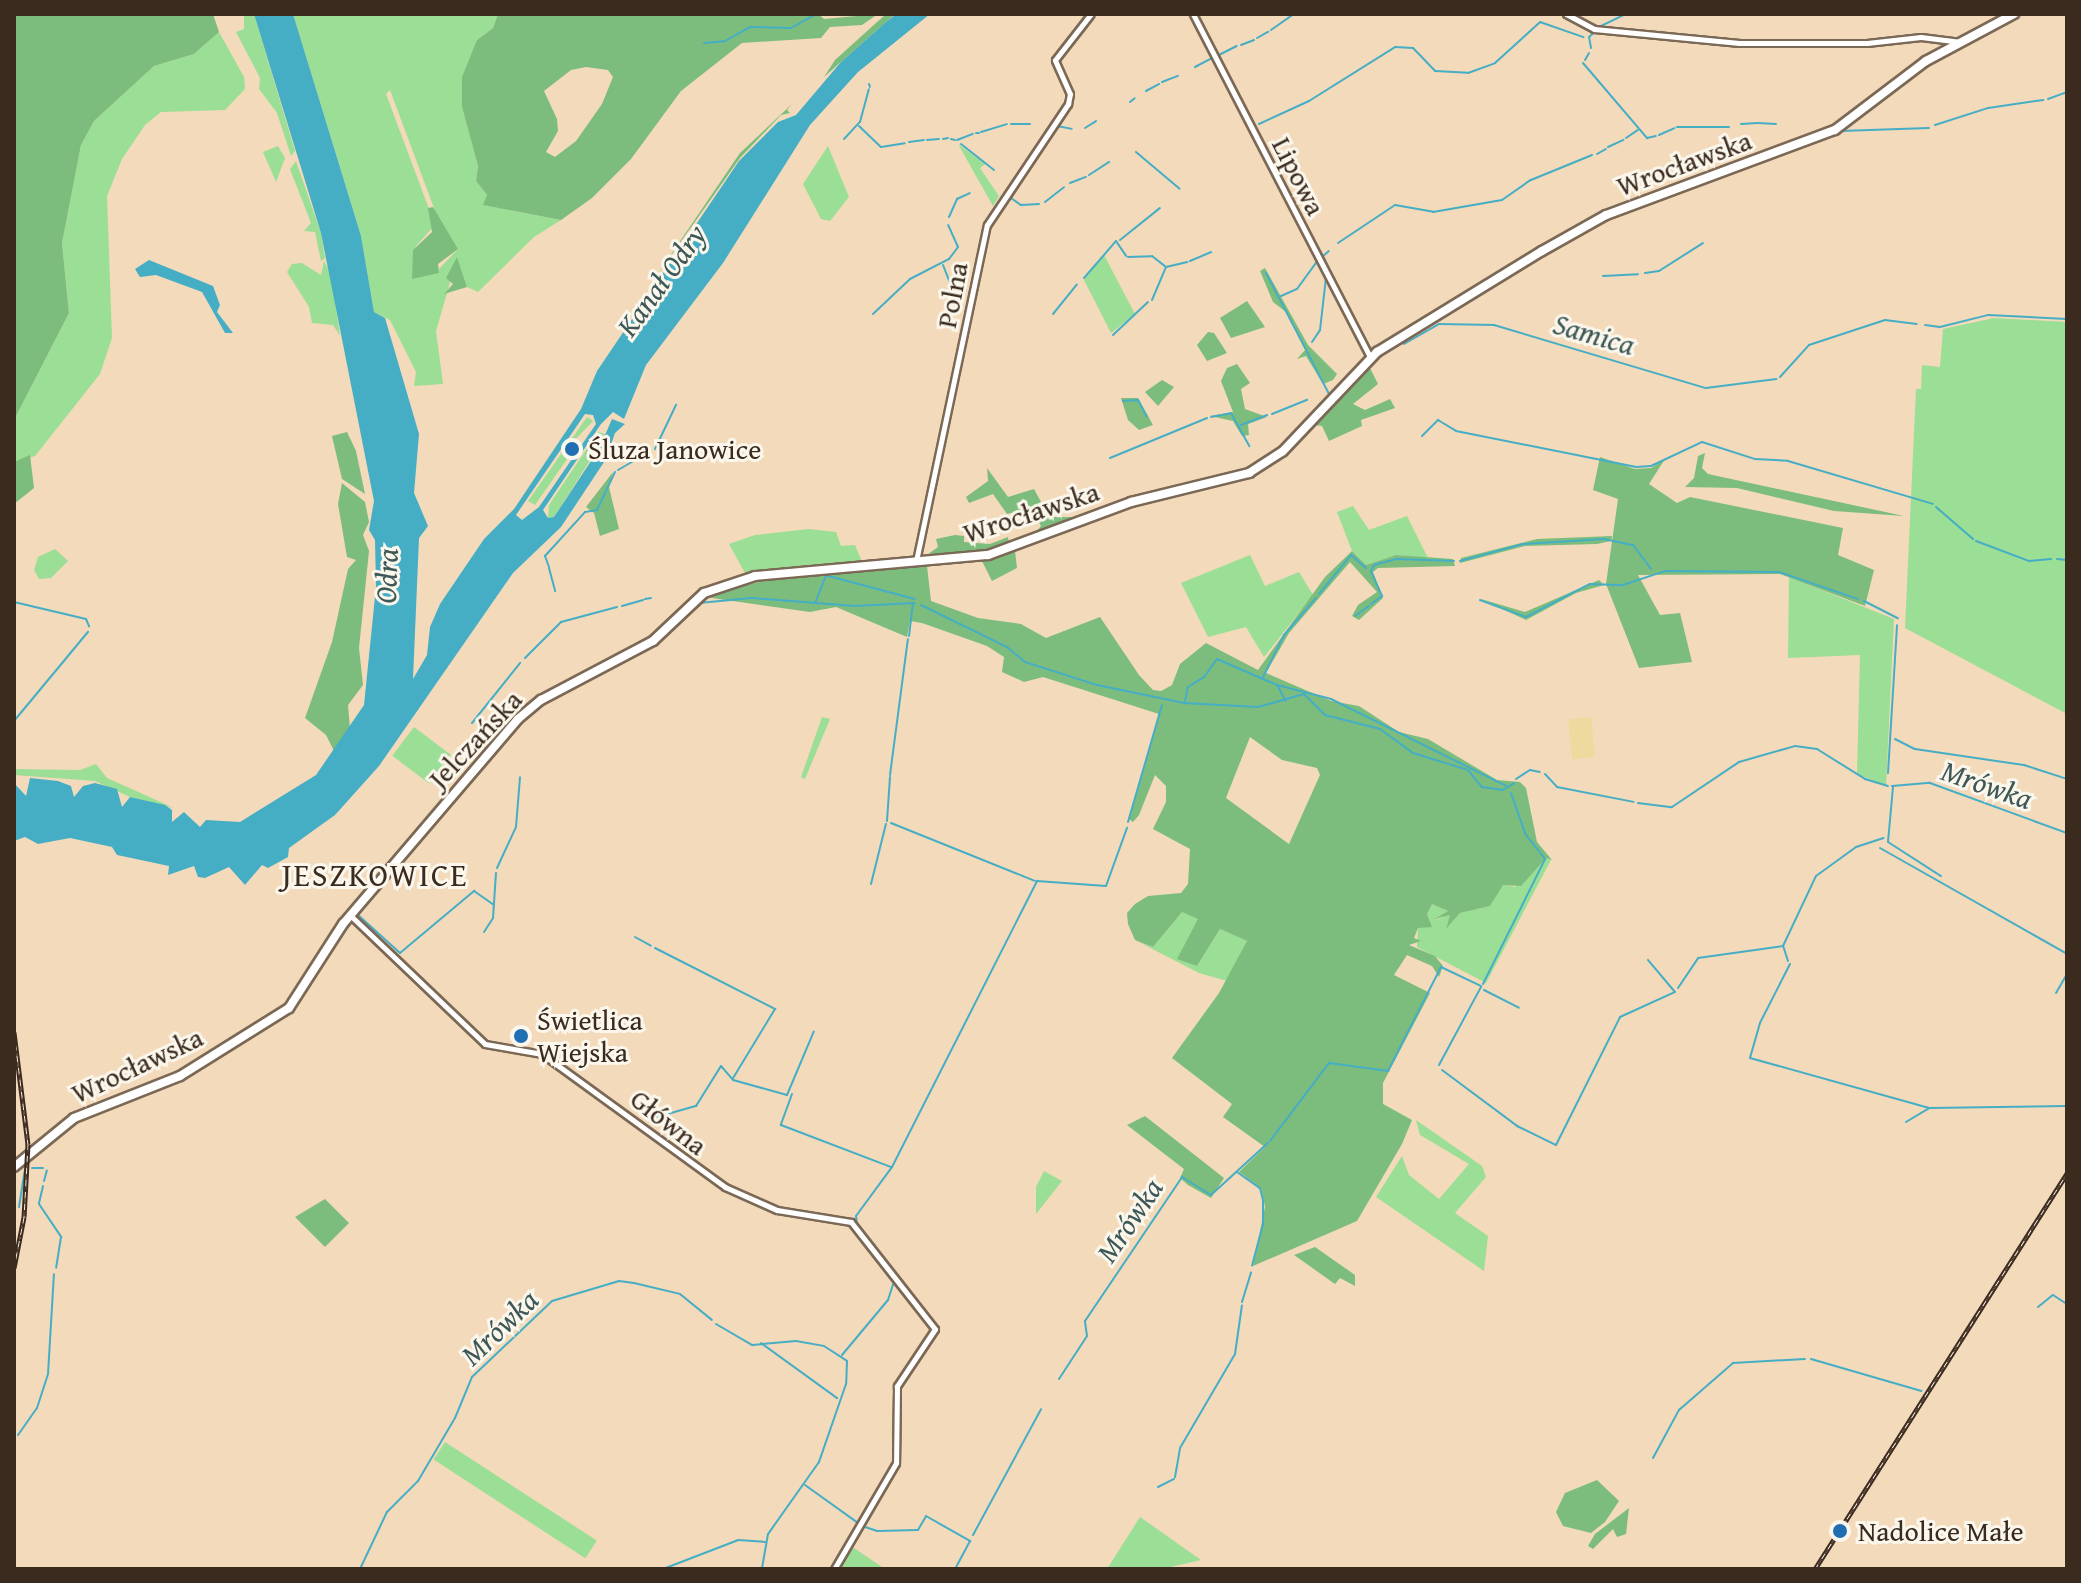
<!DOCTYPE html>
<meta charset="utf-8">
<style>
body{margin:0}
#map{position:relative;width:2081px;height:1583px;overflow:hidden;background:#f3dabb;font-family:"Gentium Book Plus",serif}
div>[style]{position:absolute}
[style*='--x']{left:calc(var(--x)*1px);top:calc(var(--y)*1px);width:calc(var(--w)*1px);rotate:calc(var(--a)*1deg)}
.green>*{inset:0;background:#9bde95;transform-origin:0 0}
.forest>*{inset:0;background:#7cbd7e}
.sand>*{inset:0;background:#eeda9e;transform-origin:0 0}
.water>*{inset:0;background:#45aec5}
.stream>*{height:2px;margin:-1px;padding:0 1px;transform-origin:1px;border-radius:1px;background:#45aec5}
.roads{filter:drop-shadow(2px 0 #7b6855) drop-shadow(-2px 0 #7b6855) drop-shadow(0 2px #7b6855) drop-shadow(0 -2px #7b6855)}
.minor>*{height:5px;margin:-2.5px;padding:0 2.5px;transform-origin:2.5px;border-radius:2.5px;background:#fff}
.major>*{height:8px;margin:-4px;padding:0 4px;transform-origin:4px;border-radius:4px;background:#fff}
.rail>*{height:5px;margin-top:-2.5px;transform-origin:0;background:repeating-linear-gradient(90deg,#fbf7ec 0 6px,#3b2a1e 0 12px);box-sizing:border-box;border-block:2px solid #3b2a1e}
.dots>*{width:22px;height:22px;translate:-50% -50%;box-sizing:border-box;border:4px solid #fbf7ec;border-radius:50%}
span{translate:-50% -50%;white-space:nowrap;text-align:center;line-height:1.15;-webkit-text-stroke:6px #fbf7ec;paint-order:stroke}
.street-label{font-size:28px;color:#3b2a1e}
.poi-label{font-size:28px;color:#3b2a1e}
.left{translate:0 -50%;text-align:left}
.water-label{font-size:30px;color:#3e5858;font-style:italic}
.quarter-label{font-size:32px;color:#3b2a1e;letter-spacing:2px}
.frame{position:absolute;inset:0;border:16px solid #3b2a1e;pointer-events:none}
</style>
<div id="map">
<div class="green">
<div style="clip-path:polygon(244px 14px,254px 14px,295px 151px,291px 156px,277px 113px,259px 89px,260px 78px,236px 32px,244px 29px)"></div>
<div style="clip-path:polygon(evenodd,293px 14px,498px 14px,493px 28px,477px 40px,462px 107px,478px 166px,476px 181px,487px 195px,484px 205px,561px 220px,534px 237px,478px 292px,467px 287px,457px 258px,436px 331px,443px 384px,414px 386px,416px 372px,390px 320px,374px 312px,361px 236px,293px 14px,390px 90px,440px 224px,458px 249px,438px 270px,419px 275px,416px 246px,435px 225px,386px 94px,390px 90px)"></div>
<div style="clip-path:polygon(219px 32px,244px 77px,245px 89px,225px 110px,161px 112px,145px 125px,122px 159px,107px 196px,112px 338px,100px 374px,35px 456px,14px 462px,14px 420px,69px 313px,62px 243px,81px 145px,94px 121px,154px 66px,194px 54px)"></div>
<div style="clip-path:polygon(958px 144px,985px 164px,980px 168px,999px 196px,993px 206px)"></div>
<div style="clip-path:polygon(278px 146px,285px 158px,276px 182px,263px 152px)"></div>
<div style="clip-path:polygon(828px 146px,849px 197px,830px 221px,821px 219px,803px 184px)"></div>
<div style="clip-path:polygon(296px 161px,321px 233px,325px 258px,321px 261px,315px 232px,304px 231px,311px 223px,290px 169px)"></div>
<div style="clip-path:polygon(1104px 255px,1135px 314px,1111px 333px,1084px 280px)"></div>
<div style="clip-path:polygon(324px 261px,331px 274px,340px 336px,333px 325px,312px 323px,309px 307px,287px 272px,292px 264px,302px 263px,321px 275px)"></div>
<div style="clip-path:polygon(1994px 318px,2067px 322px,2067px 714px,1905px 628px,1916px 389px,1921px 389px,1922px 365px,1940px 367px,1943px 329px)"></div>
<div style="clip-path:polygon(587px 417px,593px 421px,568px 447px,572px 452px,535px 505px,528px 501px)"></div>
<div style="clip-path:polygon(598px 432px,605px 434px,598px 448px,554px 517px,548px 518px,549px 505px)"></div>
<div style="clip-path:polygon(1353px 506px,1369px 530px,1407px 516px,1428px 558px,1396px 555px,1366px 565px,1352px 551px,1337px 512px)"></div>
<div style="clip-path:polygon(809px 529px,836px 532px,841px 546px,855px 545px,862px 562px,745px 573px,729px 544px,755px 535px)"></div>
<div style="clip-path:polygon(55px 549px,68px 561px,51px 578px,39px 579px,34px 570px,38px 557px)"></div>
<div style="clip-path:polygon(1250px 555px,1265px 586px,1299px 572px,1313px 595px,1264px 657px,1246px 627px,1208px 637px,1181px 583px)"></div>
<div style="clip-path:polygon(1789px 577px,1894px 619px,1886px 786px,1857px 774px,1860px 655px,1788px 658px)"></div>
<div style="clip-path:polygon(822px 717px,830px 719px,805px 779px,801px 777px)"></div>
<div style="left:414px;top:727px;width:46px;height:36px;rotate:37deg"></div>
<div style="clip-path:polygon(96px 764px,107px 778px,174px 808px,130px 797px,95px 781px,14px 775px,14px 769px,80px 770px)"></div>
<div style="clip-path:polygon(1546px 858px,1551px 860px,1486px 983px,1417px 947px,1418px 927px,1431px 926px,1427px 913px,1432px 904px,1448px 911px,1436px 920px,1451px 914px,1446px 929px,1460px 913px,1490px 906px,1503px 884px,1515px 887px)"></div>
<div style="clip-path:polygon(1182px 912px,1199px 919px,1178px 958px,1197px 966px,1220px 929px,1247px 941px,1227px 981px,1199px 973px,1135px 940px,1153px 947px)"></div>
<div style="clip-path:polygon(1416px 1120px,1482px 1166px,1486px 1177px,1455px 1213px,1488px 1236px,1484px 1271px,1376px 1197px,1402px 1156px,1409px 1175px,1439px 1199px,1469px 1164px,1420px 1135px)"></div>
<div style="clip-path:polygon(1044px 1171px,1062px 1181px,1036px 1214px,1036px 1187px)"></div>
<div style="left:445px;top:1442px;width:181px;height:21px;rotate:33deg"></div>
<div style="clip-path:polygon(1140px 1517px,1201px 1560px,1162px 1569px,1107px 1569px)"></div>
<div style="clip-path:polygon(851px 1546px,885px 1569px,838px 1569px)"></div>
</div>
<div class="forest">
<div style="clip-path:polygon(14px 14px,213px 14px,219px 32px,194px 54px,154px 66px,94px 121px,81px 145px,62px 243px,69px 313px,14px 420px)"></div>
<div style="clip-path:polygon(evenodd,498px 14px,818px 14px,824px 19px,878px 14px,862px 25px,830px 27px,821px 38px,742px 43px,681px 91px,631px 159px,592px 198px,561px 220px,483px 205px,487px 195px,476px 181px,478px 166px,462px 107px,462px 77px,477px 40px,493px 28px,498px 14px,586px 67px,608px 70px,613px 77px,602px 104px,576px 141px,555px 157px,546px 152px,558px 131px,557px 119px,544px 91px,571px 70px,586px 67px)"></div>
<div style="clip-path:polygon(886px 14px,895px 14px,824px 77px,835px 60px)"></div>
<div style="clip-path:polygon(792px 104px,787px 110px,790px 113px,781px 115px,740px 158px,653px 281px,740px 153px)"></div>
<div style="clip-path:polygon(433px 207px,458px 249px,438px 264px,439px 273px,412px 279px,413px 250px,432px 232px,428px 208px)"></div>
<div style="clip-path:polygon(457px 257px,467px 287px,444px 294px,453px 284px,446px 278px)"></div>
<div style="clip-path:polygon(1265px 268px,1308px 345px,1337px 374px,1333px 380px,1323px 384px,1306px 356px,1297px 359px,1306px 349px,1286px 312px,1273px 302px,1260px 271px)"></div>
<div style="clip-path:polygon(1247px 301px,1265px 327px,1231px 338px,1220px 318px)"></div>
<div style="clip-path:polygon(1208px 332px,1214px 333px,1227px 353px,1207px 361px,1197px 345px)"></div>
<div style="clip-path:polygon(1237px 364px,1250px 383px,1241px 389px,1245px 409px,1267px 417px,1248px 424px,1249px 435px,1242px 436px,1233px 421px,1210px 416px,1233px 412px,1221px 381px,1227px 368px)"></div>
<div style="clip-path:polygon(1369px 366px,1378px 384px,1353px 404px,1365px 410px,1390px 399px,1395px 408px,1361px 420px,1362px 426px,1329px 441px,1322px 426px,1314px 425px)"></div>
<div style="clip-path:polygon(1162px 380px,1174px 387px,1158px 406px,1145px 392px)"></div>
<div style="clip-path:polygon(1121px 398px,1138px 398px,1153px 425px,1139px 430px,1128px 420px)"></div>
<div style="clip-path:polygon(347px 432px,356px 451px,365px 494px,342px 479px,332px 436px)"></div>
<div style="clip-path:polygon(1705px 453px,1702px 468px,1708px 474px,1904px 516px,1834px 511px,1737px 488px,1685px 487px,1694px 478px,1698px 456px)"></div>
<div style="clip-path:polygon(30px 455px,34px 488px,14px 504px,14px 462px)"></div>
<div style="clip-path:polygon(1600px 457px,1635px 469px,1651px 468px,1665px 459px,1649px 484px,1677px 503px,1690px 497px,1843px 528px,1838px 555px,1874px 570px,1865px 606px,1780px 574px,1638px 575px,1660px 615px,1680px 613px,1692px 662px,1639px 668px,1606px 584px,1618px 499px,1593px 490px)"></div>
<div style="clip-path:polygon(987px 468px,1008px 497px,1034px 489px,1049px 517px,1076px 517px,1036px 532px,1041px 526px,1031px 508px,1007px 514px,993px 494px,969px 503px,966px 497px,988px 481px)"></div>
<div style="clip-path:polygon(613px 472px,609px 487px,619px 529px,600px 536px,594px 513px,586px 507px)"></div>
<div style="clip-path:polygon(342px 483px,365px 502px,369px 522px,363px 535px,369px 551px,359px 648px,363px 685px,348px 705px,350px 729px,334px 751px,326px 735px,305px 718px,332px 642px,348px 569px,356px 560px,347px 557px,338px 504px)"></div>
<div style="clip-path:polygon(955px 535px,964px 536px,964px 542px,990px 544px,1008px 537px,1009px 543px,986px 551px,924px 557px,938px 547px,936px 539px)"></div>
<div style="clip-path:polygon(1612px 536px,1611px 541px,1597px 544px,1525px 546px,1460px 563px,1461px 558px,1537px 539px)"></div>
<div style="clip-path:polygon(1015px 551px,1017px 568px,992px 581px,982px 561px)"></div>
<div style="clip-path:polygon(evenodd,1352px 551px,1366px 565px,1396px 555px,1453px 559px,1455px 566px,1378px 568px,1373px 572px,1383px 598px,1359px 620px,1352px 616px,1358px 605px,1377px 592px,1350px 562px,1289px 633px,1266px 673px,1331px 701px,1359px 706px,1399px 732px,1428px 739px,1497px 780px,1520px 782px,1526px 788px,1537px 842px,1552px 860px,1546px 858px,1521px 886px,1503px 885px,1490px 906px,1460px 913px,1446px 929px,1450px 915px,1435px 919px,1448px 911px,1432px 904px,1427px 914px,1432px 927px,1418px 928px,1414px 938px,1421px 941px,1409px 945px,1435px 956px,1443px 966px,1439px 977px,1432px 966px,1407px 955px,1394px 975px,1430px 993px,1383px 1083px,1383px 1104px,1412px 1120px,1402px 1144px,1357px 1221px,1253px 1266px,1265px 1207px,1261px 1188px,1239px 1172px,1265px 1147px,1223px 1117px,1232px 1104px,1172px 1058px,1219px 993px,1247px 941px,1220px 929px,1197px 966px,1177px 959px,1198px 919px,1182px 912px,1153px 947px,1135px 940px,1128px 924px,1127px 913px,1135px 904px,1148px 896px,1181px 893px,1188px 884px,1190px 849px,1153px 829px,1166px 802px,1166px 786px,1155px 775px,1139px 815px,1133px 822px,1129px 819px,1159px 714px,1043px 677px,1024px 682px,1002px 672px,1004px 657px,987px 646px,922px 623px,910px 621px,907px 637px,836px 607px,810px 612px,705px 597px,780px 576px,927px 566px,931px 601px,978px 618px,1021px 624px,1046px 638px,1100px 617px,1139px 675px,1153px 690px,1161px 691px,1172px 685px,1180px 664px,1206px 643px,1258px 670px,1325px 577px,1352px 551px,1250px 737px,1282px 760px,1317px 768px,1320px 775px,1289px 844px,1226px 798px,1250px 737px)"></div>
<div style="clip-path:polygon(1599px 580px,1604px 585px,1576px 593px,1526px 620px,1481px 599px,1525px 612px)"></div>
<div style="clip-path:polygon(1145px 1116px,1224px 1178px,1211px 1198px,1188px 1185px,1180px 1178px,1184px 1169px,1127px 1125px)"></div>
<div style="clip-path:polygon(325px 1199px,349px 1223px,325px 1247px,295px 1217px)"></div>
<div style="clip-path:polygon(1315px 1247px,1355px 1275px,1355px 1286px,1340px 1278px,1335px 1284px,1294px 1255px)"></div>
<div style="clip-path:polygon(1597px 1480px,1619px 1501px,1605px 1522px,1591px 1533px,1563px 1526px,1556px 1512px,1565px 1493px)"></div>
<div style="clip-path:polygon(1629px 1508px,1626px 1534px,1617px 1537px,1613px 1529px,1593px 1549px,1588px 1546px,1595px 1534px)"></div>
</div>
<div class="sand">
<div style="left:1591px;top:717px;width:40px;height:23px;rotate:84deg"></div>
</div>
<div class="water">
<div style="clip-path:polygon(evenodd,254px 14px,293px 14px,361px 236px,374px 312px,385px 318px,419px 434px,414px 493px,428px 526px,419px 538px,413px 679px,427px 655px,430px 627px,440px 604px,484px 539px,514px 509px,581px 409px,597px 371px,739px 161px,778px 122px,796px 115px,841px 62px,886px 22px,896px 14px,930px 14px,858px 72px,810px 125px,723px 263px,646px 365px,624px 419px,613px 412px,601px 424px,543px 510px,548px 518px,554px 517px,599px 449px,612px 419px,625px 424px,615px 433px,606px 459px,561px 527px,513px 573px,379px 766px,335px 815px,289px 848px,288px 857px,268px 868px,262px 865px,245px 885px,229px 867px,205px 878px,198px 877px,194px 866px,168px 875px,169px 866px,117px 855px,112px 847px,70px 838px,38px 844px,25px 837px,14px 841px,14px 783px,26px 796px,30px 778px,58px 781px,71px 786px,74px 797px,83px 786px,95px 783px,117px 789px,122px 807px,130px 797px,165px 805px,172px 810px,172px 822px,184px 812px,200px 827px,206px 820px,240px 822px,316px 775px,364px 705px,376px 587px,375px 540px,369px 530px,374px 501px,321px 233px,254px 14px,585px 414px,593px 415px,596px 424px,539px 507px,522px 520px,516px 515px,585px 414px)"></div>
<div style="clip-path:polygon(149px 260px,213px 286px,220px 305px,217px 312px,233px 333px,225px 333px,202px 292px,156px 275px,140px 277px,135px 269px)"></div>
</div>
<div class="stream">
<div style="--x:1599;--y:27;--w:30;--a:-26"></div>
<div style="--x:1271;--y:30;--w:28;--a:-35"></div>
<div style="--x:1257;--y:38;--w:13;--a:-29"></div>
<div style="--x:704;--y:43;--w:21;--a:-5"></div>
<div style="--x:725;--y:41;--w:29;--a:-29"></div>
<div style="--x:750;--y:27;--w:41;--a:1.4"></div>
<div style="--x:791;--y:28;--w:29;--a:-29"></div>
<div style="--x:1241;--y:45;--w:14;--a:-21"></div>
<div style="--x:1591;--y:48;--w:11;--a:-100"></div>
<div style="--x:1589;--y:37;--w:8;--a:-40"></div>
<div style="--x:1217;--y:56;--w:22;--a:-27"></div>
<div style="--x:1585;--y:60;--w:8;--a:-60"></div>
<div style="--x:1583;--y:63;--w:99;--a:49.5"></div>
<div style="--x:1647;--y:138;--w:9;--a:-13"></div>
<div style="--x:1195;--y:67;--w:19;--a:-28"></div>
<div style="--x:1162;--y:82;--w:17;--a:-21"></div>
<div style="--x:869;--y:84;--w:3;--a:72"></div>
<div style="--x:1146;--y:91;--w:15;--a:-28"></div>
<div style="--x:2048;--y:99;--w:20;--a:-20"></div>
<div style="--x:1130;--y:102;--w:6;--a:-39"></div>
<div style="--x:1758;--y:123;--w:18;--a:3"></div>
<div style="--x:1011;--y:124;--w:19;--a:0"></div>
<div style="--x:1259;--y:124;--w:55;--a:-24.7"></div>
<div style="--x:1309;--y:101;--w:102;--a:-32.1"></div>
<div style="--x:1395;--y:47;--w:18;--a:3"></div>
<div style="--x:1413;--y:48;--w:32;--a:46"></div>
<div style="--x:1435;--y:71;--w:33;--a:3"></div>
<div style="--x:1468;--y:73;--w:29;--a:-20"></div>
<div style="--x:1495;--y:63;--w:61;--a:-42.3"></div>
<div style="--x:1540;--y:22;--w:46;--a:19.2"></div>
<div style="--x:1741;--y:124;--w:16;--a:-4"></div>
<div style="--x:1935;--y:125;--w:56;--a:-17.8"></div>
<div style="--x:1988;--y:108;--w:56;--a:-8.3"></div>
<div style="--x:859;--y:126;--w:30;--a:44"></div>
<div style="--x:881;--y:147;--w:24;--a:-9"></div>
<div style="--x:1057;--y:126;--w:15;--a:11"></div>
<div style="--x:1677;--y:127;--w:52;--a:0"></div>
<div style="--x:1085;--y:128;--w:13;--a:-32"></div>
<div style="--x:1840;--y:131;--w:89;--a:-1.9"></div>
<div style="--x:981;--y:132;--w:27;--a:-17"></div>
<div style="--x:976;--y:133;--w:3;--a:0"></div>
<div style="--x:1659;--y:135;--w:17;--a:-24"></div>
<div style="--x:1626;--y:138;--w:14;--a:-34"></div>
<div style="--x:844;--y:139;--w:23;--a:-47"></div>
<div style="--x:860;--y:122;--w:34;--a:-75"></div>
<div style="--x:943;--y:139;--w:5;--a:-11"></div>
<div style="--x:951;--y:139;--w:4;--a:14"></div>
<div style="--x:927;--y:140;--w:12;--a:-5"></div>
<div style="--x:957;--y:140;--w:17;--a:-21"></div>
<div style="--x:909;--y:142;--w:15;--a:-8"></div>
<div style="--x:961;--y:144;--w:42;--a:38.2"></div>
<div style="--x:1608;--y:147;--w:17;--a:-25"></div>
<div style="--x:1136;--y:152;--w:57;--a:40.1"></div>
<div style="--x:1597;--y:154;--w:10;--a:-29"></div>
<div style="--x:1089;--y:175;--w:24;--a:-33"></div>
<div style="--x:1070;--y:183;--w:17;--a:-21"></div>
<div style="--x:1008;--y:196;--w:16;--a:35"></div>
<div style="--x:1021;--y:205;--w:18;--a:-3"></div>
<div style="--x:1045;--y:202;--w:24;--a:-38"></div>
<div style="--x:949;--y:217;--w:20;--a:-66"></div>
<div style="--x:957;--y:199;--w:14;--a:-25"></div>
<div style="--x:1120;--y:240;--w:51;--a:-38.7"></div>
<div style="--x:1338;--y:243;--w:69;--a:-33.7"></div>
<div style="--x:1395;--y:205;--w:39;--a:10"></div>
<div style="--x:1433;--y:212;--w:70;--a:-9.9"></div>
<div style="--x:1502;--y:200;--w:35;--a:-35"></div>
<div style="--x:1531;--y:180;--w:66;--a:-22.3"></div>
<div style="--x:1128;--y:257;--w:24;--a:-2"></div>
<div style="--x:1152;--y:256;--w:16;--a:38"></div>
<div style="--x:1322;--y:257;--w:9;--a:-41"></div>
<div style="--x:1190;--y:261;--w:23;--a:-23"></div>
<div style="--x:943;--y:265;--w:41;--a:68.5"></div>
<div style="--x:1266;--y:273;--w:139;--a:62.5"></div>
<div style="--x:1645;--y:273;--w:14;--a:-8"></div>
<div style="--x:1659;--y:271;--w:52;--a:-32.5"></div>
<div style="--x:1603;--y:276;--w:35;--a:-3"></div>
<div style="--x:1084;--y:278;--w:49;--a:-49.1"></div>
<div style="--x:1116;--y:241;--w:18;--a:56"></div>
<div style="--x:1281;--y:296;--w:17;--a:-24"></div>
<div style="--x:1297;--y:289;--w:36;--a:-54"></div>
<div style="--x:1152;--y:300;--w:36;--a:-67"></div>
<div style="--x:1166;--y:267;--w:22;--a:-13"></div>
<div style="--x:873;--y:314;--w:51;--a:-43.4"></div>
<div style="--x:910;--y:279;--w:44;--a:-27.1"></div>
<div style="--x:949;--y:259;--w:15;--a:-53"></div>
<div style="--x:958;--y:247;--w:24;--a:-114"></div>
<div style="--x:1053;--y:314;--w:38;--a:-51"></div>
<div style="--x:1925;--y:325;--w:15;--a:8"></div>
<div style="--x:1940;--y:327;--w:49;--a:-14"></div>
<div style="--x:1988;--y:315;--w:79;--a:2.9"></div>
<div style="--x:1113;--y:335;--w:48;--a:-43.3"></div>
<div style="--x:1312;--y:342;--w:14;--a:-56"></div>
<div style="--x:1320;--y:330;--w:53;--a:-83.5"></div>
<div style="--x:1404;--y:344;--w:40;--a:-29.7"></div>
<div style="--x:1439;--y:324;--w:55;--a:1"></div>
<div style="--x:1494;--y:325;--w:221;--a:16.6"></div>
<div style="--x:1706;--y:388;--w:71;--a:-7.3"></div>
<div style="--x:1780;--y:377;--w:43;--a:-47.8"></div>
<div style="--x:1809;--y:345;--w:80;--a:-18.2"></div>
<div style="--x:1885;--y:320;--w:32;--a:7"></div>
<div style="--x:1123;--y:401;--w:15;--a:-4"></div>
<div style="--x:1138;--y:400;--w:19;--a:62"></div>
<div style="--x:1272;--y:414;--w:38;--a:-22"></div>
<div style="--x:1211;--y:417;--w:20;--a:-11"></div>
<div style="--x:1231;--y:413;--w:38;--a:61"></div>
<div style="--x:1241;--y:425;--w:28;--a:-21"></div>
<div style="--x:1422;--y:436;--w:23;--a:-45"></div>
<div style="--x:1438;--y:420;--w:21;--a:31"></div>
<div style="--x:1456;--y:431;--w:184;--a:11.3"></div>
<div style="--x:1636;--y:467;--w:15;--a:-4"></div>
<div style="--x:1651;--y:466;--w:56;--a:-25.2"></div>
<div style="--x:1702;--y:442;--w:56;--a:17.8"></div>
<div style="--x:1755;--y:459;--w:33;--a:3"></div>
<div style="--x:1788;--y:461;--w:151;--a:16.5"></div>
<div style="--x:655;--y:449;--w:49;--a:-64.5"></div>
<div style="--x:1110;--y:458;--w:105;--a:-22.4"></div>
<div style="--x:618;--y:470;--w:36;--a:-30"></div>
<div style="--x:1936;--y:507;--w:49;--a:40.9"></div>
<div style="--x:1976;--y:541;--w:57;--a:20.7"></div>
<div style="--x:2029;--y:561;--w:22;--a:-5"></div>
<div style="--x:2057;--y:559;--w:10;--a:6"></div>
<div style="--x:1460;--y:561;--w:65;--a:-15.1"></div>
<div style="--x:1523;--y:544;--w:81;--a:-3.5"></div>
<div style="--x:1604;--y:539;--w:30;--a:12"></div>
<div style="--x:1633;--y:545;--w:30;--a:53"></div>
<div style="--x:549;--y:567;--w:12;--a:-110"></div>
<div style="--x:545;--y:556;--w:59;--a:-47.7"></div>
<div style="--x:585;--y:512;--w:12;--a:-9"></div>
<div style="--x:597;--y:510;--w:42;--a:-64.7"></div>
<div style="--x:549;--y:568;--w:24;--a:75"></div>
<div style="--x:821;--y:574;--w:97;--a:14.9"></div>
<div style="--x:1319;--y:594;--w:50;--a:-50.6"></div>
<div style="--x:1351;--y:555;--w:20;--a:41"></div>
<div style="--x:645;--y:599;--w:6;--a:-9"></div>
<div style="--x:1480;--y:600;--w:49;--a:20.3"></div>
<div style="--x:1526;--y:617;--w:72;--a:-27.3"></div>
<div style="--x:1590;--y:584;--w:33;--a:2"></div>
<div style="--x:1623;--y:585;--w:44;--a:-18.4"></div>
<div style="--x:1665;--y:571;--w:114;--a:0.5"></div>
<div style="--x:1779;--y:572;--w:83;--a:18.9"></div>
<div style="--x:1864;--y:601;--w:38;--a:27"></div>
<div style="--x:14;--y:602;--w:74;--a:13.3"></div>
<div style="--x:86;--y:619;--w:8;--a:67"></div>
<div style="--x:699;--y:603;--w:53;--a:-5.4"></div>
<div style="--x:752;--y:598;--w:103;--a:4.4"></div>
<div style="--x:855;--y:606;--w:60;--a:-2.9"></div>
<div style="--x:815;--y:603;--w:29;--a:-68"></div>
<div style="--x:1371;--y:604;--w:14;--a:-36"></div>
<div style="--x:1382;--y:596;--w:27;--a:-114"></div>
<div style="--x:1371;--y:571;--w:7;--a:-63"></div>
<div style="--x:1374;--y:565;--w:23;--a:-15"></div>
<div style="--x:1396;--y:559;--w:58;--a:2"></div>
<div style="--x:921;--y:605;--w:96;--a:26"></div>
<div style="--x:1007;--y:647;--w:23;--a:40"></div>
<div style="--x:1025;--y:662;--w:76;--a:17.7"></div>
<div style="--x:1097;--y:685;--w:89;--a:11.7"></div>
<div style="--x:1184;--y:703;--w:74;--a:3.1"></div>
<div style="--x:1258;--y:707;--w:48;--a:-15.8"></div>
<div style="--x:1304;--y:694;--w:30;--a:45"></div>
<div style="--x:1325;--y:715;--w:57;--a:14.3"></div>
<div style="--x:1380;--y:729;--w:41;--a:36"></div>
<div style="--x:1413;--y:753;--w:58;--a:17.2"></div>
<div style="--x:1468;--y:770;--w:22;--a:51"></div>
<div style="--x:1482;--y:787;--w:21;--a:8"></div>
<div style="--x:1503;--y:790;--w:13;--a:-32"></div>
<div style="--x:622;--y:606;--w:22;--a:-16"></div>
<div style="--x:1355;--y:616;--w:17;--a:-36"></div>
<div style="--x:909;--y:636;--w:32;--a:-83"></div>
<div style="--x:655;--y:644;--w:34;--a:-43"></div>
<div style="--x:525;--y:658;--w:51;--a:-45"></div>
<div style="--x:561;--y:622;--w:58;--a:-15"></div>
<div style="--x:1262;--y:679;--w:49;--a:-63.4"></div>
<div style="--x:1284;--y:635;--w:49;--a:-49.1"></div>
<div style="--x:1277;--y:685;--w:56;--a:14.5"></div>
<div style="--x:1331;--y:699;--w:195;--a:26.4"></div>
<div style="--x:1185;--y:701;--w:14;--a:-78"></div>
<div style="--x:1188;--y:687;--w:19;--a:-32"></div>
<div style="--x:1204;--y:677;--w:22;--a:-54"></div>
<div style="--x:1217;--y:659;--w:65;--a:23.4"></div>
<div style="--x:1277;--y:685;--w:18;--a:61"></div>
<div style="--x:14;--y:721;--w:116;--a:-50.3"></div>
<div style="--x:472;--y:723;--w:77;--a:-51.3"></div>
<div style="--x:1895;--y:739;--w:22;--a:27"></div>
<div style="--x:1915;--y:749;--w:110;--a:8.4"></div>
<div style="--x:2024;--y:765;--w:45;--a:18"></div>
<div style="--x:506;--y:740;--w:16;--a:-47"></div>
<div style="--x:1888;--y:773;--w:148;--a:-86.5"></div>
<div style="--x:1545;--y:774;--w:18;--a:47"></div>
<div style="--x:1557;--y:787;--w:78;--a:11"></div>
<div style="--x:890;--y:775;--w:137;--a:-82.5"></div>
<div style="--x:1516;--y:779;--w:17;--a:-33"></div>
<div style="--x:1530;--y:770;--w:10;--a:11"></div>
<div style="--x:1892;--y:786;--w:38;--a:-5"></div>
<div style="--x:1930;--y:783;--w:146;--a:20.1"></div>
<div style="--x:1893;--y:787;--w:55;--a:95.2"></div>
<div style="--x:1888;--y:842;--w:63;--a:32.7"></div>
<div style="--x:1638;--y:803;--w:34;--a:7"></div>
<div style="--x:1672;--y:807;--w:81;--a:-33.9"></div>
<div style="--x:1739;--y:762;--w:58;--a:-15.9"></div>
<div style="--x:1795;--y:746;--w:22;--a:8"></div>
<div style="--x:1817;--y:749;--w:57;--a:32"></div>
<div style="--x:1865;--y:779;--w:24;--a:17"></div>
<div style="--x:887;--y:821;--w:44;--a:-86.1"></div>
<div style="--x:1128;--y:822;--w:122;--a:-73.8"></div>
<div style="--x:891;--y:823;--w:155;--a:21.9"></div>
<div style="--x:1880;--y:848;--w:215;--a:29.5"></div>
<div style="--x:497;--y:868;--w:45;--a:-65.1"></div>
<div style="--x:516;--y:827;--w:50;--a:-85.4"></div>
<div style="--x:871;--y:884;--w:62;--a:-76"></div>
<div style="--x:357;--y:914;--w:58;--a:42.2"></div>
<div style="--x:400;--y:953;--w:97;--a:-40"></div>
<div style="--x:474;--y:891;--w:24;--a:35"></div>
<div style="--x:484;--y:932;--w:17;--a:-57"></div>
<div style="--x:493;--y:918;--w:45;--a:-86.2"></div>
<div style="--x:635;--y:937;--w:18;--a:29"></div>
<div style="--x:655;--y:948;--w:135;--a:26.9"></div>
<div style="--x:775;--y:1009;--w:81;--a:121.3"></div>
<div style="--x:1788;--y:961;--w:16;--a:-108"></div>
<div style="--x:1783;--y:946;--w:77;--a:-64.8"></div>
<div style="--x:1816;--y:876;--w:49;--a:-35.9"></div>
<div style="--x:1856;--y:847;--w:29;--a:-18"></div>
<div style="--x:1790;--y:964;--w:66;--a:117"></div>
<div style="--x:1760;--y:1023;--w:36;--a:106"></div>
<div style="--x:1750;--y:1058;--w:186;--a:15.6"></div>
<div style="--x:1929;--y:1108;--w:138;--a:-0.8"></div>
<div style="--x:1483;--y:984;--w:140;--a:-63.6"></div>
<div style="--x:1545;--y:859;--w:33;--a:-128"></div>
<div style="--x:1525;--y:833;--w:42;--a:-109.3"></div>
<div style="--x:1678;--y:988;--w:36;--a:-56"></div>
<div style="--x:1698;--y:958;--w:86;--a:-8"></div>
<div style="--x:1484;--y:990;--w:39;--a:27"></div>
<div style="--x:2056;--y:993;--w:22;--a:-60"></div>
<div style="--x:1439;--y:1065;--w:89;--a:-61.7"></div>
<div style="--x:1442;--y:1070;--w:94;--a:36.7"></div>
<div style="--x:1517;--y:1126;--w:43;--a:26"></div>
<div style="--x:1556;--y:1145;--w:143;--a:-63.4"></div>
<div style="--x:1620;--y:1017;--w:60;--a:-24.4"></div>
<div style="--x:1675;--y:992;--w:42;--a:-130.2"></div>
<div style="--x:792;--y:1094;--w:33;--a:110"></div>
<div style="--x:781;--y:1125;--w:118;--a:20.9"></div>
<div style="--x:657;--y:1117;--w:41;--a:-15.8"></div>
<div style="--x:696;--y:1106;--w:47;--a:-58"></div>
<div style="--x:721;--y:1066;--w:18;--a:49"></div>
<div style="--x:733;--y:1080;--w:56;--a:15.5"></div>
<div style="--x:787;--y:1095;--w:69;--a:-67.1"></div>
<div style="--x:1906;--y:1122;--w:27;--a:-31"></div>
<div style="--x:1270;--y:1141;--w:98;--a:-52.9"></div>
<div style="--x:1329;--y:1063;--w:60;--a:7.7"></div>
<div style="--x:1388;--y:1071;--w:117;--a:-63"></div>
<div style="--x:1441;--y:967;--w:44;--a:25.4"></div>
<div style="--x:14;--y:1157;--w:1;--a:45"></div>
<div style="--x:32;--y:1168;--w:11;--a:0"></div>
<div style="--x:1237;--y:1172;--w:28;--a:35"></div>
<div style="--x:1260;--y:1188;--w:12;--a:76"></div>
<div style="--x:1263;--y:1200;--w:24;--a:90"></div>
<div style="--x:1263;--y:1224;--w:43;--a:104.7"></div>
<div style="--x:44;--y:1181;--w:11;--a:-75"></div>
<div style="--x:43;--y:1186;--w:18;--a:103"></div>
<div style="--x:39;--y:1204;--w:40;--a:56"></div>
<div style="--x:61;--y:1237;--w:31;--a:99"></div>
<div style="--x:19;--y:1207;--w:38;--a:-81"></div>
<div style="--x:857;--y:1223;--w:7;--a:-98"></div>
<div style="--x:856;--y:1216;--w:61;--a:-53.7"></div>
<div style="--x:892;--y:1167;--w:321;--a:-63.1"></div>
<div style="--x:1037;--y:881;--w:69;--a:4.1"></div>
<div style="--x:1106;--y:886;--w:62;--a:-70.1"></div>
<div style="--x:1242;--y:1302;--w:31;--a:-73"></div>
<div style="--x:2038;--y:1307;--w:19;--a:-39"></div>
<div style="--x:2053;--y:1295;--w:17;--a:33"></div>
<div style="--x:716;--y:1324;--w:42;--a:30.3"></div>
<div style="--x:752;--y:1345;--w:44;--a:-5.2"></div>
<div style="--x:796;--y:1341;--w:28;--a:10"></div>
<div style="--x:824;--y:1346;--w:27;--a:33"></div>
<div style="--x:847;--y:1361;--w:23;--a:92"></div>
<div style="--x:846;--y:1384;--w:83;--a:109.1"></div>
<div style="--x:819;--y:1462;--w:88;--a:125.3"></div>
<div style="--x:768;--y:1534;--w:36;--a:100"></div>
<div style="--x:761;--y:1343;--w:94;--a:35.9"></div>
<div style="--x:842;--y:1355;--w:72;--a:-50.1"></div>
<div style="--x:888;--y:1300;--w:19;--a:-72"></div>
<div style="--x:894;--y:1282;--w:56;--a:-127.7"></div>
<div style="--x:1811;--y:1359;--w:115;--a:16.2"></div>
<div style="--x:1059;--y:1379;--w:51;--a:-56.9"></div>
<div style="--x:1087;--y:1336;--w:15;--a:-98"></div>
<div style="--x:1085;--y:1321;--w:174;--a:-56"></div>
<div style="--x:1182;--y:1177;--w:34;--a:32"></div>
<div style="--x:1211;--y:1195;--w:77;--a:-42.4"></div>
<div style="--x:18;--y:1435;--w:33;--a:-55"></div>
<div style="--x:37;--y:1408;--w:36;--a:-72"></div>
<div style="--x:48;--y:1374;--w:100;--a:-86.6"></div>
<div style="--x:1653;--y:1458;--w:55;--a:-61.6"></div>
<div style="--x:1679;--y:1410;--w:72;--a:-41"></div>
<div style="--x:1733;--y:1363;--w:72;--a:-3.2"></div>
<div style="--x:1175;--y:1477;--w:29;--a:-80"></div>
<div style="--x:1180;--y:1448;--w:109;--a:-59.7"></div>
<div style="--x:1235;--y:1354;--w:49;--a:-81.9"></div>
<div style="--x:805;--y:1485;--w:65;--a:35.6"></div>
<div style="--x:1158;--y:1487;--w:18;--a:-27"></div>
<div style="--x:865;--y:1527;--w:13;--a:18"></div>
<div style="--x:877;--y:1531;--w:41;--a:-1.4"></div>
<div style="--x:918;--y:1530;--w:16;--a:-60"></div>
<div style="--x:926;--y:1516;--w:51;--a:29.6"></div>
<div style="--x:970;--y:1541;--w:32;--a:118"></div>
<div style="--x:973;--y:1535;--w:143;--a:-61.6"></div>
<div style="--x:360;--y:1569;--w:63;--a:-64.7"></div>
<div style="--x:387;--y:1512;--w:44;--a:-45"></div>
<div style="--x:418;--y:1481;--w:73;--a:-59.6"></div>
<div style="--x:455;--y:1418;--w:44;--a:-67.5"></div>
<div style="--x:472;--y:1377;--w:110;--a:-43.5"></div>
<div style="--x:552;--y:1301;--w:70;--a:-16.6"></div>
<div style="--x:619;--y:1281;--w:15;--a:8"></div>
<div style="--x:634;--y:1283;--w:47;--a:13.4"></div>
<div style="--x:680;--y:1294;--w:41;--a:39.1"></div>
<div style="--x:663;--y:1569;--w:80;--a:-21.1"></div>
<div style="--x:738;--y:1540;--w:27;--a:4"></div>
</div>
<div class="roads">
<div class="minor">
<div style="--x:1193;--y:14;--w:386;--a:62.7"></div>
<div style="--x:1566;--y:14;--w:32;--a:28"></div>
<div style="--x:1594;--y:29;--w:146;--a:5.5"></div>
<div style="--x:1739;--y:43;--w:128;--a:0"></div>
<div style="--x:1867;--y:43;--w:54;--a:-6.3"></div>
<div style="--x:1921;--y:37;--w:40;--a:7.1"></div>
<div style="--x:916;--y:561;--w:343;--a:-78.1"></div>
<div style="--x:987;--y:225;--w:146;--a:-56.2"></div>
<div style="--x:1068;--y:104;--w:10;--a:-79"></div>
<div style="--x:1070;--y:94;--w:37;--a:-114"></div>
<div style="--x:1055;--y:60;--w:58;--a:-52"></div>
<div style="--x:351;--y:916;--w:185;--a:43.7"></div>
<div style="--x:485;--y:1044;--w:58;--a:10"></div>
<div style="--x:542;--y:1054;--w:226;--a:36"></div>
<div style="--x:725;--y:1187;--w:57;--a:23.9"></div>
<div style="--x:777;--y:1210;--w:75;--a:9.2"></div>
<div style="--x:851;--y:1222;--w:136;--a:51.9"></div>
<div style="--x:935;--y:1329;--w:69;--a:123.7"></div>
<div style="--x:897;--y:1386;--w:77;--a:90.7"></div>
<div style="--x:896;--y:1463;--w:123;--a:120.3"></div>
</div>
<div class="major">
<div style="--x:14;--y:1167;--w:77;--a:-39.2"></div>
<div style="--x:74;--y:1118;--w:114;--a:-21.6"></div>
<div style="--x:180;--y:1076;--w:128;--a:-32"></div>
<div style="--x:289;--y:1008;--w:100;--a:-57.3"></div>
<div style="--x:343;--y:924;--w:270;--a:-49.5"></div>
<div style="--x:518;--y:719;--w:30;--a:-40"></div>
<div style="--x:541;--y:700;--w:127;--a:-27.8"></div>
<div style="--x:653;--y:641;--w:70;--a:-43.3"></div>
<div style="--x:704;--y:593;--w:54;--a:-18.4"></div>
<div style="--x:755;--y:576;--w:234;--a:-5.2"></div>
<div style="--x:988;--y:555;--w:153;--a:-20.3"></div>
<div style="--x:1131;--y:502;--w:122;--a:-13.8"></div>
<div style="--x:1249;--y:473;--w:40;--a:-32.9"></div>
<div style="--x:1283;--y:451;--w:137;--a:-46.5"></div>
<div style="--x:1377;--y:352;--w:193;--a:-31.5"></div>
<div style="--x:1542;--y:251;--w:73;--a:-29.4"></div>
<div style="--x:1606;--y:215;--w:244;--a:-20.4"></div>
<div style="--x:1835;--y:130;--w:114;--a:-37.2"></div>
<div style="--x:1926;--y:61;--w:100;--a:-28.1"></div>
</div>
</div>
<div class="rail">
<div style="--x:14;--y:1032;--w:113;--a:82.9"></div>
<div style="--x:28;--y:1144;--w:73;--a:93.1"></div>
<div style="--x:24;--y:1217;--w:52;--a:101.1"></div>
<div style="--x:1815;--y:1569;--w:469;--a:-57.5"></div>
</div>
<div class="dots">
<div style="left:572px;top:449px;background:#1f6fb2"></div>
<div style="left:521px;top:1036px;background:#1f6fb2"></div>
<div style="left:1840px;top:1531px;background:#1f6fb2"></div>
</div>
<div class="street-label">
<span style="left:1684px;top:163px;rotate:-20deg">Wrocławska</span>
<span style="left:1299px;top:176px;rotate:63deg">Lipowa</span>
<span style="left:952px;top:295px;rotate:-79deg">Polna</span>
<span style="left:1031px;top:512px;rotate:-18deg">Wrocławska</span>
<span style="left:475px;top:739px;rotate:-47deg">Jelczańska</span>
<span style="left:137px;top:1065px;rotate:-25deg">Wrocławska</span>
<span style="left:669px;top:1122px;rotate:38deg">Główna</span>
</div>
<div class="poi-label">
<span class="left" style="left:588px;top:449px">Śluza Janowice</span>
<span class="left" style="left:537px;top:1036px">Świetlica<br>Wiejska</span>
<span class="left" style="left:1858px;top:1531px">Nadolice Małe</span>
</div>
<div class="water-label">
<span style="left:661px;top:280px;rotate:-54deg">Kanał Odry</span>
<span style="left:1594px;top:334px;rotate:16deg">Samica</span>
<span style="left:386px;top:576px;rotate:-88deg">Odra</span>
<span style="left:1987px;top:784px;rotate:19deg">Mrówka</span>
<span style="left:1129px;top:1220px;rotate:-56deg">Mrówka</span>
<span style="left:499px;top:1327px;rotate:-44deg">Mrówka</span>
</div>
<div class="quarter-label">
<span style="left:375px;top:875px">JESZKOWICE</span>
</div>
<div class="frame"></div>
</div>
